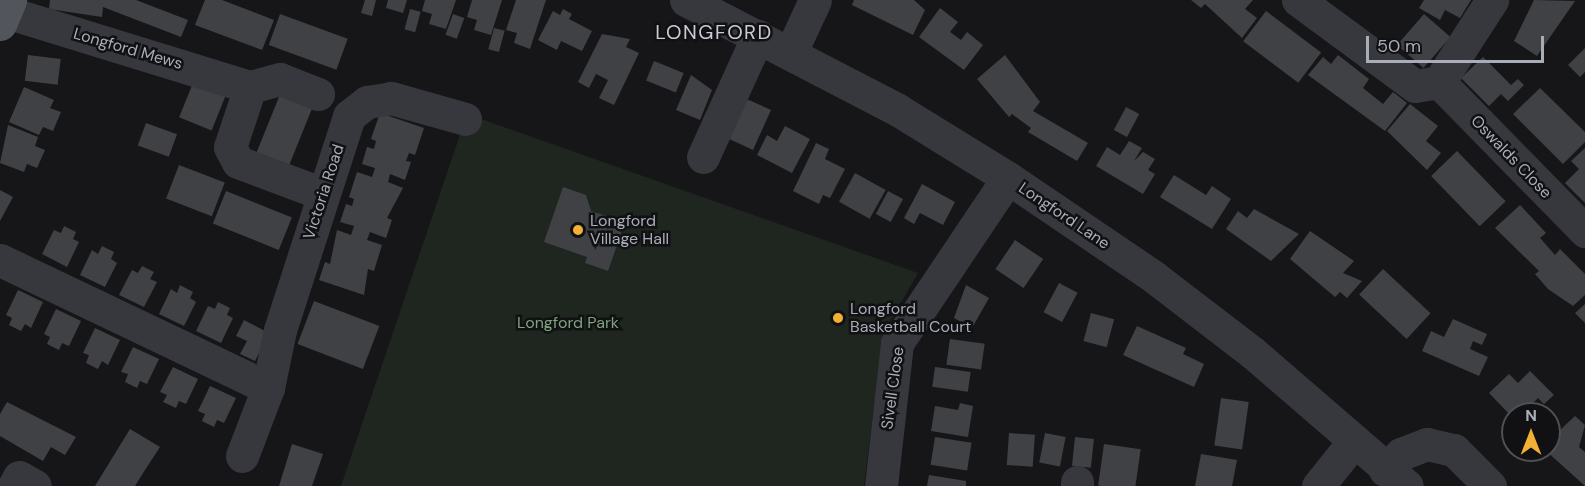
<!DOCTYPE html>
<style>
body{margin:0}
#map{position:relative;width:1585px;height:486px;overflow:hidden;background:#161618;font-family:"DM Sans",sans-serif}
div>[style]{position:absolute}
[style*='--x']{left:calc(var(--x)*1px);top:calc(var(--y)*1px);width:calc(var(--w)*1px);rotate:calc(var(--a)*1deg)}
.green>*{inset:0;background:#1e261f}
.building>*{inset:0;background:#404145;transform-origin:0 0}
.minor>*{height:33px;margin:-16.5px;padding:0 16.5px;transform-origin:16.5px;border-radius:16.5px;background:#37383d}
.major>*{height:33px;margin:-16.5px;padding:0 16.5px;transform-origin:16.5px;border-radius:16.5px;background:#53555c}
.dots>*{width:16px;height:16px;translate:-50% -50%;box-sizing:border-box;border:3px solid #111113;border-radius:50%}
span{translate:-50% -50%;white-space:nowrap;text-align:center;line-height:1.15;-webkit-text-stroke:5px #111113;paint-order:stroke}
.street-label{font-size:16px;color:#a8adb8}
.poi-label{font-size:16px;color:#a8adb8}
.left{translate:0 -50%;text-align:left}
.park-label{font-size:16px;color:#7fa381}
.quarter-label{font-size:20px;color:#c9ccd4;letter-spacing:1.5px}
.north{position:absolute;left:1501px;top:402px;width:60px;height:60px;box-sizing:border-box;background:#111113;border:2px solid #4d4f55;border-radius:50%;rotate:0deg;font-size:16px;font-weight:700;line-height:24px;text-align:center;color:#a8adb8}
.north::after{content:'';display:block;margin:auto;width:21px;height:27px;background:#f2b134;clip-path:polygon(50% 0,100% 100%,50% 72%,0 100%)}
.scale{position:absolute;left:1366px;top:36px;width:178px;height:27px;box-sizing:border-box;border:3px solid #a8adb8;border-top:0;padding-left:8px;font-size:18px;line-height:21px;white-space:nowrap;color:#a8adb8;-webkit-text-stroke:4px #111113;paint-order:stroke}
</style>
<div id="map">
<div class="green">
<div style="clip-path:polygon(467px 114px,918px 273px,883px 334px,864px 486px,341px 486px)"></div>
</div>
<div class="building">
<div style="clip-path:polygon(50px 0,136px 0,188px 20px,181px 37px,103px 7px,102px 17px,49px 9px)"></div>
<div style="clip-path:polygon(205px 0,222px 0,274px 20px,262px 50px,195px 25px)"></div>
<div style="clip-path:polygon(365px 0,376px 0,372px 16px,361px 13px)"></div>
<div style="clip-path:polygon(388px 0,407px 0,403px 13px,386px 8px)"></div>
<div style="clip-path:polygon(425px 0,456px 0,446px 29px,429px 24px,432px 14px,422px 11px)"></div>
<div style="clip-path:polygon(472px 0,502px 0,491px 35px,474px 30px,477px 20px,467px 17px)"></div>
<div style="clip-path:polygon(516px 0,546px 0,530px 49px,514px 43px,517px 33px,506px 30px)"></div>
<div style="clip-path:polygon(854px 0,914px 0,925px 10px,913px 35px,852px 5px)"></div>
<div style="clip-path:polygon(1191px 0,1253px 0,1245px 9px,1257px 18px,1242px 38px,1205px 4px,1201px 8px)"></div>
<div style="clip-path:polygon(1424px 0,1471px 0,1460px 18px,1445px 10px,1440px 20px,1419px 8px)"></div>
<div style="clip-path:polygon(1534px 0,1575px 1px,1537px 56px,1514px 41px)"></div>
<div style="clip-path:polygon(940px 8px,958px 22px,950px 32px,961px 40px,967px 32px,983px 45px,964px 70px,919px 37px)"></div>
<div style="left:410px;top:9px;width:11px;height:21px;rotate:15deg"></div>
<div style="clip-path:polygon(563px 9px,572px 14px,569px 19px,592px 31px,582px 51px,561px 41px,557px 50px,538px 40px,553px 11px,560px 15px)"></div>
<div style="left:1266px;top:11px;width:69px;height:38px;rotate:37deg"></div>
<div style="left:280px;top:14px;width:72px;height:33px;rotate:20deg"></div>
<div style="left:453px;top:14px;width:12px;height:22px;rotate:20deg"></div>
<div style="left:1424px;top:14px;width:35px;height:41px;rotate:41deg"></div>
<div style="left:494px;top:28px;width:11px;height:22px;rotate:15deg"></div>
<div style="clip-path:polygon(602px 34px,630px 39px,626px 47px,639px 53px,614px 105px,599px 98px,608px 80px,596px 74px,589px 88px,578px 82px)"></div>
<div style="clip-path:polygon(1585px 48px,1585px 72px,1580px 77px,1568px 65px)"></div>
<div style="left:28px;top:55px;width:33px;height:26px;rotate:7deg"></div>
<div style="clip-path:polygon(1005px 55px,1040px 102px,1033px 111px,1088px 143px,1077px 161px,1028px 132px,1031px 128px,1012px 114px,1009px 117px,977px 79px)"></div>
<div style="clip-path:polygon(1338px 55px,1369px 79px,1363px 88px,1383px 104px,1393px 92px,1407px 103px,1385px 131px,1308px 75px,1323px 57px,1331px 64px)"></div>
<div style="clip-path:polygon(1483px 57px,1511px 85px,1518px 79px,1524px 85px,1508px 101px,1501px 94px,1489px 106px,1461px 78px)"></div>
<div style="left:654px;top:61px;width:32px;height:21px;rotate:22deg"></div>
<div style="clip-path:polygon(691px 75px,712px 90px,700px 120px,676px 110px)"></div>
<div style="left:193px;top:83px;width:35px;height:37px;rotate:22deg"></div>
<div style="clip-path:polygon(24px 87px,54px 100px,50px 108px,61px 112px,53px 131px,43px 127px,39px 135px,9px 122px)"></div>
<div style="left:283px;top:87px;width:35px;height:77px;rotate:22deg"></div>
<div style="clip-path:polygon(1540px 88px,1585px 132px,1585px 142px,1563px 164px,1513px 114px)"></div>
<div style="clip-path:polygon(749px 100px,771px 110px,753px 150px,725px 137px,741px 102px)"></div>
<div style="clip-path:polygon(1410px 104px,1438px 126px,1426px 141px,1441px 153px,1427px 170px,1387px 131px)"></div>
<div style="left:1126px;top:107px;width:15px;height:26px;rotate:28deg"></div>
<div style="clip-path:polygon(380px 113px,424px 128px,415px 155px,409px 153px,406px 161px,411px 162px,405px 180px,390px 174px,388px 182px,403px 188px,387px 218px,392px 220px,386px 238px,370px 232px,367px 240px,382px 245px,374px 271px,368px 269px,364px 295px,319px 280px,325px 262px,330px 264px,337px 230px,351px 235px,354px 226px,340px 222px,346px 204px,352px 206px,354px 199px,349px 197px,357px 172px,372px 177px,375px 168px,362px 164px,367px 147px,374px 149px,376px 141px,371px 139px)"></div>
<div style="left:146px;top:123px;width:33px;height:24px;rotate:20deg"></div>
<div style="clip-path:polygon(8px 125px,38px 137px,35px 146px,45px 150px,37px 168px,27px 164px,24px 172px,0 163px)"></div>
<div style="clip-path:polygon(785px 126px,810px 139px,792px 173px,757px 155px,767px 135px,777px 141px)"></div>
<div style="clip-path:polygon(1129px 141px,1142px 148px,1134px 161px,1143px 152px,1155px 159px,1148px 170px,1155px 174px,1143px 194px,1096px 166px,1107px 147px,1120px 155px)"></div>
<div style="clip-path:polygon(816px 143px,829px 149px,825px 159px,845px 169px,830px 198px,823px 195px,819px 204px,793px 191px)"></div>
<div style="clip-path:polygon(1585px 148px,1585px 203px,1565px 183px,1579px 169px,1571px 161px)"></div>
<div style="left:1457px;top:151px;width:70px;height:36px;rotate:46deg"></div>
<div style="left:179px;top:165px;width:49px;height:36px;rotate:21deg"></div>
<div style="left:855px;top:173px;width:35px;height:33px;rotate:29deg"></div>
<div style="clip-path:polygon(1174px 175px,1206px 195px,1212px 186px,1231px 199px,1212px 229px,1160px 197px)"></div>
<div style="clip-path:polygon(922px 184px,955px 202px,943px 225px,920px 213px,914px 224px,904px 218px)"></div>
<div style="clip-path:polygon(563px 187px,586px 195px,591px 211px,625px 222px,608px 271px,585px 263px,587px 257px,544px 242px)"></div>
<div style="clip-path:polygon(0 190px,13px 197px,0 221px)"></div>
<div style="left:226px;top:191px;width:71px;height:35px;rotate:22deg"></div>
<div style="left:888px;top:191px;width:17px;height:26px;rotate:28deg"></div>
<div style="clip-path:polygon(1520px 205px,1546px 233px,1540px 238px,1555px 255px,1560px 249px,1585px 274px,1585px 295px,1573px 306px,1548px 289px,1535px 274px,1539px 271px,1495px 228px)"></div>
<div style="clip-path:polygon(1254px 209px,1299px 234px,1271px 261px,1226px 229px,1238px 211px,1247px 218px)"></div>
<div style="clip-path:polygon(64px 226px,76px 232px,73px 239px,79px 242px,67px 267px,42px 254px,54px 230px,61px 233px)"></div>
<div style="clip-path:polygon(1310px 231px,1354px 261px,1343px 273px,1362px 281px,1347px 298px,1340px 292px,1335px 297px,1290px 259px)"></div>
<div style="left:1015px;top:240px;width:34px;height:35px;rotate:34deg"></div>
<div style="clip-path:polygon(102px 246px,114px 252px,111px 259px,117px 263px,105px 287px,80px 275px,92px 250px,98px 254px)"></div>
<div style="clip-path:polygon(142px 266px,154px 272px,150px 279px,157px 282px,144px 307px,119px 295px,132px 270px,138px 273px)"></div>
<div style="left:1383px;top:269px;width:65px;height:35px;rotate:43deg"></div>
<div style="left:1059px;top:283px;width:21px;height:33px;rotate:28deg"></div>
<div style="clip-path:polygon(180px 285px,193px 292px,190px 298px,196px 302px,184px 326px,159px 314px,171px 289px,177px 293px)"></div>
<div style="clip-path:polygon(966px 285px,989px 298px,972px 328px,954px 318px)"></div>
<div style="clip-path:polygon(18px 290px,43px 302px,31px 328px,25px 324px,21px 331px,9px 325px,12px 318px,6px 315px)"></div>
<div style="left:314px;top:301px;width:70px;height:46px;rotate:21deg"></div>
<div style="clip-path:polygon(218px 302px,230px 308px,227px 315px,233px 318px,221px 343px,196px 331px,208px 306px,215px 309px)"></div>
<div style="clip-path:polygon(1585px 304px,1585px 323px,1575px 313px)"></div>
<div style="clip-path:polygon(56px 309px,81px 321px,69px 346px,62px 343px,59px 350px,47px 344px,50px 337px,44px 334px)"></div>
<div style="left:1091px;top:313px;width:24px;height:29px;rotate:15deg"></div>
<div style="clip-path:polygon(1453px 319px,1487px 334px,1482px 345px,1473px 341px,1470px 349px,1488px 357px,1479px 376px,1422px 351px,1431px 331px,1444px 337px)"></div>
<div style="clip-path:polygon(244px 320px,269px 333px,255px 361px,240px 354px,247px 341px,236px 336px)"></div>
<div style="clip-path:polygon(1137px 326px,1186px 348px,1183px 354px,1204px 364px,1194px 387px,1123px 355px)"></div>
<div style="clip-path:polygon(95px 328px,120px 340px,108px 365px,102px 361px,98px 369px,86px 363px,89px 355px,83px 353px)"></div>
<div style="left:950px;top:339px;width:35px;height:26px;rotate:8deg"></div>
<div style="clip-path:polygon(133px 347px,159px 359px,147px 384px,140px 381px,137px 388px,125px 382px,128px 374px,121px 372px)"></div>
<div style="clip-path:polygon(173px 367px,198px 379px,186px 404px,179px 401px,176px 408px,163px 402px,167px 395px,160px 392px)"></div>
<div style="left:935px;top:367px;width:36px;height:20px;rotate:8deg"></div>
<div style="clip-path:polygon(1530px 371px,1554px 395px,1544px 404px,1538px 398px,1532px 404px,1542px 414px,1513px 414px,1513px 418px,1489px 393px,1509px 374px,1518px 383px)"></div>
<div style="clip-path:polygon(210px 386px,236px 398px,224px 423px,217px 420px,214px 427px,202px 421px,205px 414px,198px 411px)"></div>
<div style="left:1221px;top:398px;width:28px;height:48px;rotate:8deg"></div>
<div style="clip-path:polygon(7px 402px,76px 437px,65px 455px,51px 447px,43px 461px,0 436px,0 414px)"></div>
<div style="clip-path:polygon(960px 403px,973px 406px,968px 437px,931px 431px,935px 406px,958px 410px)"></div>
<div style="clip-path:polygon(1575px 416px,1585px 425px,1579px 447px,1585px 452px,1585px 486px,1545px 450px,1549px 450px,1549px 421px,1559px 431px)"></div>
<div style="clip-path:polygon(130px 429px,160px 447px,145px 470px,135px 486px,95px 486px)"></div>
<div style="left:1009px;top:433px;width:26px;height:32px;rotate:4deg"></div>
<div style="left:1045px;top:433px;width:21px;height:30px;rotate:11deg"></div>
<div style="left:935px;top:437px;width:37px;height:28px;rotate:9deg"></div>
<div style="left:1075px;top:437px;width:19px;height:29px;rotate:6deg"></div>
<div style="clip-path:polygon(292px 444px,323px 454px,312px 486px,279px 486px)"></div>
<div style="left:1104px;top:444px;width:37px;height:42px;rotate:8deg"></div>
<div style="clip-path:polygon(1201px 454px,1237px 460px,1232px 486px,1195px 486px)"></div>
<div style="clip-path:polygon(929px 475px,966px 481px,966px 486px,927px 486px)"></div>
</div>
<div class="minor">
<div style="--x:686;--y:0;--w:239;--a:27.4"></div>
<div style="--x:898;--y:110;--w:129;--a:31.7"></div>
<div style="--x:1008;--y:178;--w:176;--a:34.1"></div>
<div style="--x:1154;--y:277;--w:125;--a:37.5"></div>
<div style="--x:1253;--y:353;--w:203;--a:40.8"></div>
<div style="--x:1298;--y:0;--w:145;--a:36.3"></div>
<div style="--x:1415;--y:86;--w:24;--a:-9"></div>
<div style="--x:1439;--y:82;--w:98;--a:-57.1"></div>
<div style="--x:6;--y:12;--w:255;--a:17.1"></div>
<div style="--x:250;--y:87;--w:63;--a:108.4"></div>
<div style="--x:230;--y:147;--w:17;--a:62"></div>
<div style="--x:238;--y:162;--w:91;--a:20.6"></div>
<div style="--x:791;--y:52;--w:57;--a:-65.2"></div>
<div style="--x:1439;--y:82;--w:209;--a:45.6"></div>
<div style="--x:250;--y:87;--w:31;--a:-15"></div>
<div style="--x:280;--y:79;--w:41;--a:21.5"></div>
<div style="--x:703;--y:157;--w:133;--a:-65.6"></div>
<div style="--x:0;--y:260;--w:297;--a:25.5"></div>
<div style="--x:242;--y:456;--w:73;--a:-69.1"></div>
<div style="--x:268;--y:388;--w:59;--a:-78.3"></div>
<div style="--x:280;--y:330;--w:225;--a:-72.1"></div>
<div style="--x:349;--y:116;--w:23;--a:-38"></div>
<div style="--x:367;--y:102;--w:24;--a:-9"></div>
<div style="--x:391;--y:98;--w:77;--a:15.8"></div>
<div style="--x:1385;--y:470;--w:23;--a:-45"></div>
<div style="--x:1401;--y:454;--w:28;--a:-21"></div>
<div style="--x:1427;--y:444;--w:28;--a:13"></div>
<div style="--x:1454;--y:450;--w:51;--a:45"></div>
<div style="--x:14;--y:486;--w:10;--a:-61"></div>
<div style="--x:19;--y:477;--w:18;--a:29"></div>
<div style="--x:881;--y:486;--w:144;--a:-83.6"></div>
<div style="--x:897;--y:343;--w:199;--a:-56.1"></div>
<div style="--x:1077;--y:486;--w:4;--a:-90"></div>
<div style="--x:1318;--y:486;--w:58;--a:-51.3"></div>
</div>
<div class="major">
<div style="--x:0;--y:24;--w:26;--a:-67"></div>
</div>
<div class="dots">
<div style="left:578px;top:230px;background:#f2b134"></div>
<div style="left:838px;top:318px;background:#f2b134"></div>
</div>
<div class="street-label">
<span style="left:128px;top:49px;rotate:16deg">Longford Mews</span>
<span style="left:1511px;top:157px;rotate:46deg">Oswalds Close</span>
<span style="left:324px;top:192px;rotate:-72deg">Victoria Road</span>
<span style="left:1064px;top:216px;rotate:34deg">Longford Lane</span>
<span style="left:893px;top:388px;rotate:-82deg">Sivell Close</span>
</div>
<div class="poi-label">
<span class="left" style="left:590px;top:230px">Longford<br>Village Hall</span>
<span class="left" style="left:850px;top:318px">Longford<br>Basketball Court</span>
</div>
<div class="park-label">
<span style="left:568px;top:323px">Longford Park</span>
</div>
<div class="quarter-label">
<span style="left:714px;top:32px">LONGFORD</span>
</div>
<div class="north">N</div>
<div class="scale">50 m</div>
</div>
